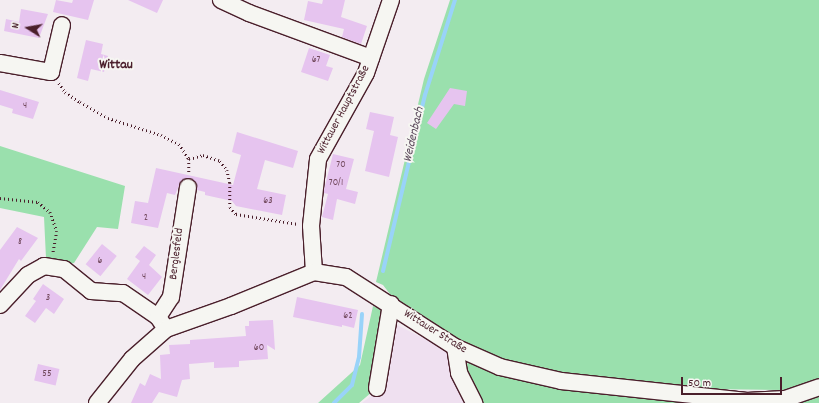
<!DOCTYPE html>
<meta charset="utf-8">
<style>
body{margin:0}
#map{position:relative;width:819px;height:403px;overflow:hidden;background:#f3ecf1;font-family:Dekko,sans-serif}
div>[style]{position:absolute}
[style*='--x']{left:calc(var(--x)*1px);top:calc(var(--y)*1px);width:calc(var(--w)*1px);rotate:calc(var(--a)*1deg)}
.built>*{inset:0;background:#efe0f0}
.green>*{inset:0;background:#9ae0ad}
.stream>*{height:4px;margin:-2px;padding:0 2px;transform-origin:2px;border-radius:2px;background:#99d3f9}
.building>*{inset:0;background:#e6c4ef;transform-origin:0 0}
.path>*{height:2.5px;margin-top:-1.25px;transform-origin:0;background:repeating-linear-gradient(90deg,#4a1f2b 0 1px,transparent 0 4px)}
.roads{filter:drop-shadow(1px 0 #4a1f2b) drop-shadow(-1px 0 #4a1f2b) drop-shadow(0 1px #4a1f2b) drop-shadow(0 -1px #4a1f2b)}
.minor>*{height:16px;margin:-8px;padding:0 8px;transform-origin:8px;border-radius:8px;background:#f6f6f2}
span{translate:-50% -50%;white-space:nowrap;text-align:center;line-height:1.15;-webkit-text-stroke:4px #f6f6f2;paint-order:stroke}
.number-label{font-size:10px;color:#71485c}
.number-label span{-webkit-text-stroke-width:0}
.street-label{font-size:12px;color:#4a1f2b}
.water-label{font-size:13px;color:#5e4c5e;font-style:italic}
.quarter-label{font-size:14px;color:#4a1f2b;font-weight:700}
.north{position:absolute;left:8px;top:8px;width:40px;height:40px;-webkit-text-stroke:3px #f6f6f2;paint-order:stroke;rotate:281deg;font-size:11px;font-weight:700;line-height:16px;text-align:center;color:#4a1f2b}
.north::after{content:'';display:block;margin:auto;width:14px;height:18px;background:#4a1f2b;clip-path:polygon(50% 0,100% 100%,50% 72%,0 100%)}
.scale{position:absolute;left:681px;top:377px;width:101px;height:18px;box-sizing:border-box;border:2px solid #4a1f2b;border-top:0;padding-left:5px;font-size:12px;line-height:14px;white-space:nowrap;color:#4a1f2b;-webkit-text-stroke:3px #f6f6f2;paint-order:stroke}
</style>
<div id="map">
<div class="built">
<div style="clip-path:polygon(397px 325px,451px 352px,467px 403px,362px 403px,386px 384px)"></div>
</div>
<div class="green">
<div style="clip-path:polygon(450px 0,819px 0,819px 379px,783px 390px,705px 389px,577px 375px,503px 361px,437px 329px,396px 302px,383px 285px,376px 282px,424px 79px)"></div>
<div style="clip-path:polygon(0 146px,125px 186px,118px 229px,97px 227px,74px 263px,44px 266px,46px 258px,44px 217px,0 208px)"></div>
<div style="clip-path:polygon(373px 306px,383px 310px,372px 392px,359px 403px,318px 403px,360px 365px)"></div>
<div style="clip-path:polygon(471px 361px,745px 403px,477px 403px,463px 367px)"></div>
<div style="clip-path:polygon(819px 392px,819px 403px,779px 403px)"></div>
</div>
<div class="stream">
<div style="--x:383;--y:271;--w:181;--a:-76.6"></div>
<div style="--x:425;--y:95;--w:100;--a:-72.5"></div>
<div style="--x:334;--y:403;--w:25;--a:-45"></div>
<div style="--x:352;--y:385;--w:29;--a:-76"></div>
<div style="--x:359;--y:357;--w:43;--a:-86"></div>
</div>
<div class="building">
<div style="clip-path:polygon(56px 0,72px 3px,73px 0,94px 0,88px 20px,53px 12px)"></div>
<div style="clip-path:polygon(128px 0,163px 0,157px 13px)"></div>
<div style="clip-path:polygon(323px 0,345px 0,341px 17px,367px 26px,361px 44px,342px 37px,344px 29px,304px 20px,308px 1px,322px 4px)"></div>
<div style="clip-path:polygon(21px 9px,48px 14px,39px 38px,4px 31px,6px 19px,19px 22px)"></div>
<div style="clip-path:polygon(86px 40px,103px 44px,101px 54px,108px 56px,104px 72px,91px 69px,88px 81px,77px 78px)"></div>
<div style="clip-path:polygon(309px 48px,330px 55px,326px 66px,333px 68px,328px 81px,301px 72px)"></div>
<div style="clip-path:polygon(450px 88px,467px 91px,465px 106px,454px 104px,436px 129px,427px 123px)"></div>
<div style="clip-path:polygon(0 90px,39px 102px,33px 119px,12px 113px,13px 109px,0 105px)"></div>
<div style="clip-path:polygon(370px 112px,394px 117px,390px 135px,398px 137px,389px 177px,365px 171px,374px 131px,366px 129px)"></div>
<div style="clip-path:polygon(237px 132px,298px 151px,293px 168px,265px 160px,257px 189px,286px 195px,282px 215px,236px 206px,232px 201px,205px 195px,205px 192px,197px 190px,197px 183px,189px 178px,181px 181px,175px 195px,167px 193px,158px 228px,131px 223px,135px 201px,148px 203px,156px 168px,233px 185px,241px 155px,232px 152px)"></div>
<div style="clip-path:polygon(333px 154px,354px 159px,346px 189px,358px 192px,355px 204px,337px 199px,333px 220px,322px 217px,328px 194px,324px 193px,324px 190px)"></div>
<div style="clip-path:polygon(17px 227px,38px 238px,21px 261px,19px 259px,0 290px,0 250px)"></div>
<div style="left:102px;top:244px;width:19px;height:26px;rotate:39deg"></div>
<div style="clip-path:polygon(144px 246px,156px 255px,149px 265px,162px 277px,148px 295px,127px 279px,140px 261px,135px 257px)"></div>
<div style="clip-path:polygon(43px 284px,64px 299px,54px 314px,46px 308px,35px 323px,25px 316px,36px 301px,33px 299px)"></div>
<div style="clip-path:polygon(297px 297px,358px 310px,354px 328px,342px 325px,342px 327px,293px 317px)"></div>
<div style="clip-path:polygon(273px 320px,275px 350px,267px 345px,268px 359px,239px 361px,239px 367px,214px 368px,214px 362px,189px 364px,190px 379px,182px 380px,177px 397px,159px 392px,152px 403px,131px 403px,140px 383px,145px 386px,150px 374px,161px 379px,160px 355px,170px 354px,169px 345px,190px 344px,190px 340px,246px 336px,245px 326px,249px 326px,249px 321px)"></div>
<div style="left:38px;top:364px;width:22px;height:17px;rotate:13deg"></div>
</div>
<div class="path">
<div style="--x:59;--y:83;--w:11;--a:56"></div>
<div style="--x:65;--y:92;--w:18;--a:34"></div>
<div style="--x:80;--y:102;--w:32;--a:30"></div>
<div style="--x:108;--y:118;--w:56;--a:17.8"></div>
<div style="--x:161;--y:135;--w:20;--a:27"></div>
<div style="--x:179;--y:144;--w:18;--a:56"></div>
<div style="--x:189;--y:159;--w:14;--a:90"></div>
<div style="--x:189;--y:159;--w:15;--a:-16"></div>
<div style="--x:203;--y:155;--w:18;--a:19"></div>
<div style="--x:220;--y:161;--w:11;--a:52"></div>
<div style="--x:227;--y:170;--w:13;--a:77"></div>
<div style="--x:230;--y:183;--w:24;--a:90"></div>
<div style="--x:230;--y:207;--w:9;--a:49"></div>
<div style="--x:236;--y:214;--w:63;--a:9.2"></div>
<div style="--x:0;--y:198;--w:38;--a:6"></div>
<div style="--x:38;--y:202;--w:16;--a:40"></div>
<div style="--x:50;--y:212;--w:20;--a:70"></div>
<div style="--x:57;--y:231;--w:22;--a:100"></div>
</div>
<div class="roads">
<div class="minor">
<div style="--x:221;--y:0;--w:31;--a:25"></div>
<div style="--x:249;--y:13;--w:130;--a:20.2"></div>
<div style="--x:0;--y:63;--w:52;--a:10"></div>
<div style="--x:51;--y:72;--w:48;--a:-76.8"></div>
<div style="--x:314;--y:272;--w:46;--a:-93.7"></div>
<div style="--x:311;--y:226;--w:67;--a:-84"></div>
<div style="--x:318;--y:159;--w:98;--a:-60.8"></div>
<div style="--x:366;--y:73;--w:77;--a:-71.1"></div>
<div style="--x:0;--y:305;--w:41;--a:-47"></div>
<div style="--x:28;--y:275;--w:18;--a:-29"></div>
<div style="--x:44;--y:266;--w:20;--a:9"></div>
<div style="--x:64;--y:269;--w:35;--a:39"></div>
<div style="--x:91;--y:291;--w:32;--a:4"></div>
<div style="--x:123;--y:293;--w:42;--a:34.4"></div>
<div style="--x:158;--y:317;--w:14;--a:56"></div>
<div style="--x:158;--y:317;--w:24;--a:-57"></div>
<div style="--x:171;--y:297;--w:111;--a:-81.2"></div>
<div style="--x:455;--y:347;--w:26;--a:81"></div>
<div style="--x:459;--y:373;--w:34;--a:63"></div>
<div style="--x:377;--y:388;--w:85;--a:-80.5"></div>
<div style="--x:97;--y:403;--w:56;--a:-51.5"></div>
<div style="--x:132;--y:359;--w:45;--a:-41.4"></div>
<div style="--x:166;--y:329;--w:69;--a:-19.5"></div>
<div style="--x:231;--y:306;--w:90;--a:-22.3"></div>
<div style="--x:314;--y:272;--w:32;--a:9"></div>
<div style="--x:346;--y:277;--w:130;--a:32.7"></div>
<div style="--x:455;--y:347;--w:49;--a:24"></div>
<div style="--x:500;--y:367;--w:63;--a:12.9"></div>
<div style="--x:561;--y:381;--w:187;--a:6.1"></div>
<div style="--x:747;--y:401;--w:38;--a:-3"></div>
<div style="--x:785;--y:399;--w:36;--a:-19"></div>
</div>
</div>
<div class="number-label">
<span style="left:316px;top:61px">67</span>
<span style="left:25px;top:107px">4</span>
<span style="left:341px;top:166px">70</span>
<span style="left:336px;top:184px">70/1</span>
<span style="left:268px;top:202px">63</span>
<span style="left:146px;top:219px">2</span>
<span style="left:20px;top:243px">8</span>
<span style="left:100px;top:262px">6</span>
<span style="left:144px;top:278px">4</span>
<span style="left:48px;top:299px">3</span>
<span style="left:348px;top:317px">62</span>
<span style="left:259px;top:349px">60</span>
<span style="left:47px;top:375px">55</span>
</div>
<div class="street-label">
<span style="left:344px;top:110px;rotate:-62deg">Wittauer Hauptstraße</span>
<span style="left:177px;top:254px;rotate:-83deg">Berglesfeld</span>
<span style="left:435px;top:332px;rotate:32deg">Wittauer Straße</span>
</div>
<div class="water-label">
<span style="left:415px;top:135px;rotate:-77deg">Weidenbach</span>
</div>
<div class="quarter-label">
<span style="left:116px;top:65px">Wittau</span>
</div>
<div class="north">N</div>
<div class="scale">50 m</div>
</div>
